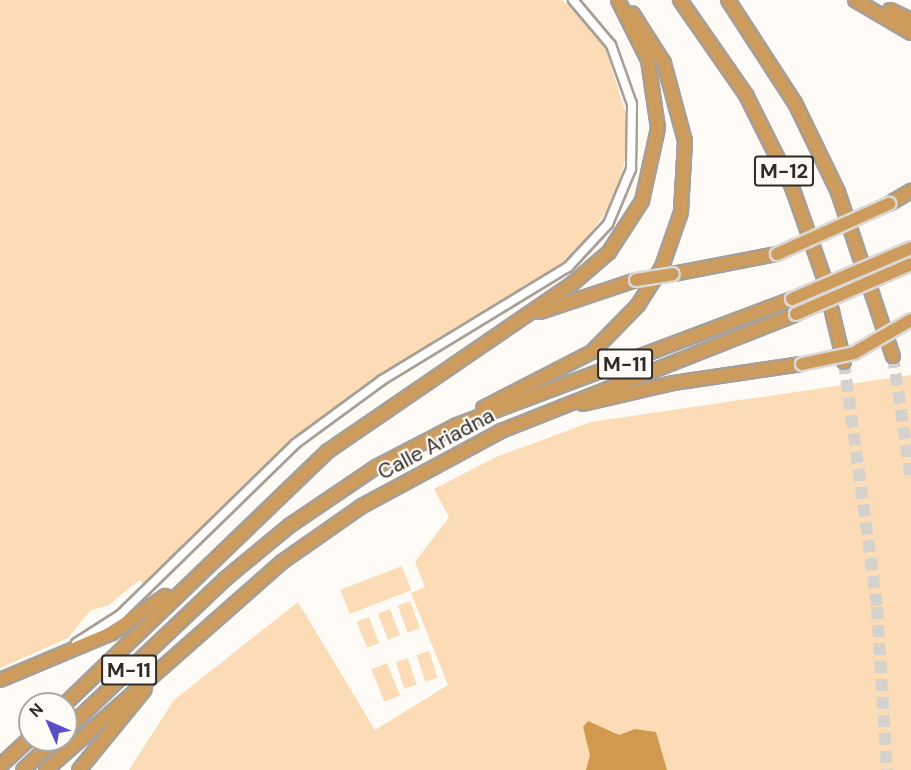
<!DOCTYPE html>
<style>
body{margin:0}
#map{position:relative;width:911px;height:770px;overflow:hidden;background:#fefbf7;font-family:"DM Sans",sans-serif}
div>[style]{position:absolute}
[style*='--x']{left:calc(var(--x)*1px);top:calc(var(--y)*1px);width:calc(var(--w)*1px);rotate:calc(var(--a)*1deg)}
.green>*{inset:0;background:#fbdcb6;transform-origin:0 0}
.water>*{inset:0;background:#d0994e}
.highway-tunnel>*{height:12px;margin-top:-6px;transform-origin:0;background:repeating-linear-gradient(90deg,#d5d2ce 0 12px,transparent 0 18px)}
.roads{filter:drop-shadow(2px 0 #a79f96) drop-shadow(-2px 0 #a79f96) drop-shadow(0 2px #a79f96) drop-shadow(0 -2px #a79f96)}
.minor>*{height:8px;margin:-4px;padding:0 4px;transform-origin:4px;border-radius:4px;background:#fff}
.highway>*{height:12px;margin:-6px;padding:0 6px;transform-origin:6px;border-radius:6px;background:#cd9c5c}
.bridges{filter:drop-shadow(2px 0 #dad9d8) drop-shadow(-2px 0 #dad9d8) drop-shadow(0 2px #dad9d8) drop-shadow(0 -2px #dad9d8)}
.highway-bridge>*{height:12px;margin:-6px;padding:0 6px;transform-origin:6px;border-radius:6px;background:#cd9c5c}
span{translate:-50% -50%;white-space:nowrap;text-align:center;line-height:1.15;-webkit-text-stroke:4.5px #fefbf7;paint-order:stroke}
.shield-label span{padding:2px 4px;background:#fefbf7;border:2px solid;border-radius:4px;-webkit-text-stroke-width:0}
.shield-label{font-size:20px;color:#2f2c28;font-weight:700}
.street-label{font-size:21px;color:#2f2c28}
.north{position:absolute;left:18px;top:692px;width:60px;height:60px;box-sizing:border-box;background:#fefbf7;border:2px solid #aba8a4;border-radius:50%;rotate:315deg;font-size:16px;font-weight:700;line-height:24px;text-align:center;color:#2f2c28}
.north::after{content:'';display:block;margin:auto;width:21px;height:27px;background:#5b4dc5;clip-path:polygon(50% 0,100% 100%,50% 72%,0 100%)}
</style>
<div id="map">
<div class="green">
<div style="clip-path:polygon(0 0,562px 0,592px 27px,606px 50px,627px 117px,628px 148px,615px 200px,573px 256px,405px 360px,304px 431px,145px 584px,139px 580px,109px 605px,91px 610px,68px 638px,0 668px)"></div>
<div style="clip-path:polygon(911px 375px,911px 770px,129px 770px,174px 700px,298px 602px,375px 730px,448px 685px,411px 593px,425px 587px,415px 562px,449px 517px,434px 489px,496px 457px,591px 422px)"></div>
<div style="left:402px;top:566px;width:26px;height:66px;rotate:69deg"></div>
<div style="left:410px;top:601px;width:29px;height:13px;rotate:70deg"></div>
<div style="left:390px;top:609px;width:28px;height:13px;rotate:69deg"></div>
<div style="left:369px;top:617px;width:28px;height:13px;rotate:69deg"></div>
<div style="left:429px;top:651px;width:28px;height:13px;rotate:72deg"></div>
<div style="left:408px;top:658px;width:28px;height:13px;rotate:72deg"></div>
<div style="left:387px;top:663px;width:35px;height:17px;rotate:68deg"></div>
</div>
<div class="water">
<div style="clip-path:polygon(588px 721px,619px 735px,635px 729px,656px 732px,667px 770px,586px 770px,590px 755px,583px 727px)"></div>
</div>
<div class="highway-tunnel">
<div style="--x:893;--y:356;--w:125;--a:81.7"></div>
<div style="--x:844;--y:362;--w:247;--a:82.3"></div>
<div style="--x:877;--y:607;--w:163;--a:86.5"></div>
</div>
<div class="roads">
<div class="minor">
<div style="--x:76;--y:643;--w:52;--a:-32.5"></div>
<div style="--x:120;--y:615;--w:245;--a:-44.3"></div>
<div style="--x:295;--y:444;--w:108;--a:-36.3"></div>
<div style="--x:382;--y:380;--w:218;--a:-31.3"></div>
<div style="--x:568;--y:267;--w:59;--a:-47.1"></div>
<div style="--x:608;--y:224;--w:60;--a:-67.3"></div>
<div style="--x:631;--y:169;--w:65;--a:-89.1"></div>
<div style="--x:632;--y:104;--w:63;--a:-109.6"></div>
<div style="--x:611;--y:45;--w:59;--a:-130.2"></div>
</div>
<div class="highway">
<div style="--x:680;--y:0;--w:116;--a:55.2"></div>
<div style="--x:746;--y:95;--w:103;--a:63.4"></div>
<div style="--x:792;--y:187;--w:96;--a:70.6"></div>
<div style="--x:824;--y:278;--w:86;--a:76.6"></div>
<div style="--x:728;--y:0;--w:123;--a:57"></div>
<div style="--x:795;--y:103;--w:99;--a:64.2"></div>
<div style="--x:838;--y:192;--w:173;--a:71.5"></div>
<div style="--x:855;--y:0;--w:65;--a:30.5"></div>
<div style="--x:890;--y:10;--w:23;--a:25"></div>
<div style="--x:889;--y:204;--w:26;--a:-31"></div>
<div style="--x:673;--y:274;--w:106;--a:-10.9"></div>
<div style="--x:540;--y:312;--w:101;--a:-18.4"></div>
<div style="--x:583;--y:404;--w:92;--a:-13.1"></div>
<div style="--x:673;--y:383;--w:130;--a:-8.4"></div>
<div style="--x:483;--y:408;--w:123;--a:-27.2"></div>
<div style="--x:592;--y:352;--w:66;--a:-45.6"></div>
<div style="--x:638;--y:305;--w:45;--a:-57.7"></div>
<div style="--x:662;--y:267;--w:58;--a:-70.9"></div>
<div style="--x:681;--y:212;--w:71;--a:-86.8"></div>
<div style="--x:685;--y:141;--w:81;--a:-105.1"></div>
<div style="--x:664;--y:63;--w:59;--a:-122.6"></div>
<div style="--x:0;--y:680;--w:121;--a:-22.8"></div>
<div style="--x:112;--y:633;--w:65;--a:-34.9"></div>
<div style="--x:65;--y:704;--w:365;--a:-43.9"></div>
<div style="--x:328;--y:451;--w:296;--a:-34.4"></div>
<div style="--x:572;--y:284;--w:49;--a:-40.9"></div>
<div style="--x:609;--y:252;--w:61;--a:-57.1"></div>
<div style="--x:642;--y:201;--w:75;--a:-77.6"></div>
<div style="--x:658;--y:128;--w:69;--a:-98.4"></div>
<div style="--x:648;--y:60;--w:67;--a:-116.6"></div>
<div style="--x:66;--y:730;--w:219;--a:-43.5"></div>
<div style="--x:225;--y:579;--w:83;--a:-39.6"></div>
<div style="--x:289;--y:526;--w:105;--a:-34.1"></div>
<div style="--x:376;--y:467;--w:91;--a:-27.4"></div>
<div style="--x:457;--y:425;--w:358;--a:-20.6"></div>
<div style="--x:0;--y:766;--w:41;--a:-43"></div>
<div style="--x:23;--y:770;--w:44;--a:-43.2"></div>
<div style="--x:46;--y:770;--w:315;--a:-41.4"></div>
<div style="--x:282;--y:562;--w:98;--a:-35"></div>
<div style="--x:362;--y:506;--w:158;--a:-28.3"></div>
<div style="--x:501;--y:431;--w:317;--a:-21.6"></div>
<div style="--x:79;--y:770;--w:104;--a:-50.8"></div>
</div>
</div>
<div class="bridges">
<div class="highway-bridge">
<div style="--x:777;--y:254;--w:123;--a:-24.1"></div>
<div style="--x:636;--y:280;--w:37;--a:-9"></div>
<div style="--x:792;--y:299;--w:129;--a:-23.2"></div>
<div style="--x:796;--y:314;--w:125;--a:-23.5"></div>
<div style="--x:802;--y:364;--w:53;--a:-11.9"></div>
<div style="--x:854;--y:353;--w:66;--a:-30.1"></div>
</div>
</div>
<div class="shield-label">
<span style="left:784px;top:171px">M-12</span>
<span style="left:625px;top:364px">M-11</span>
<span style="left:129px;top:670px">M-11</span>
</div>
<div class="street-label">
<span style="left:436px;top:444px;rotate:-28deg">Calle Ariadna</span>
</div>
<div class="north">N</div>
</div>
